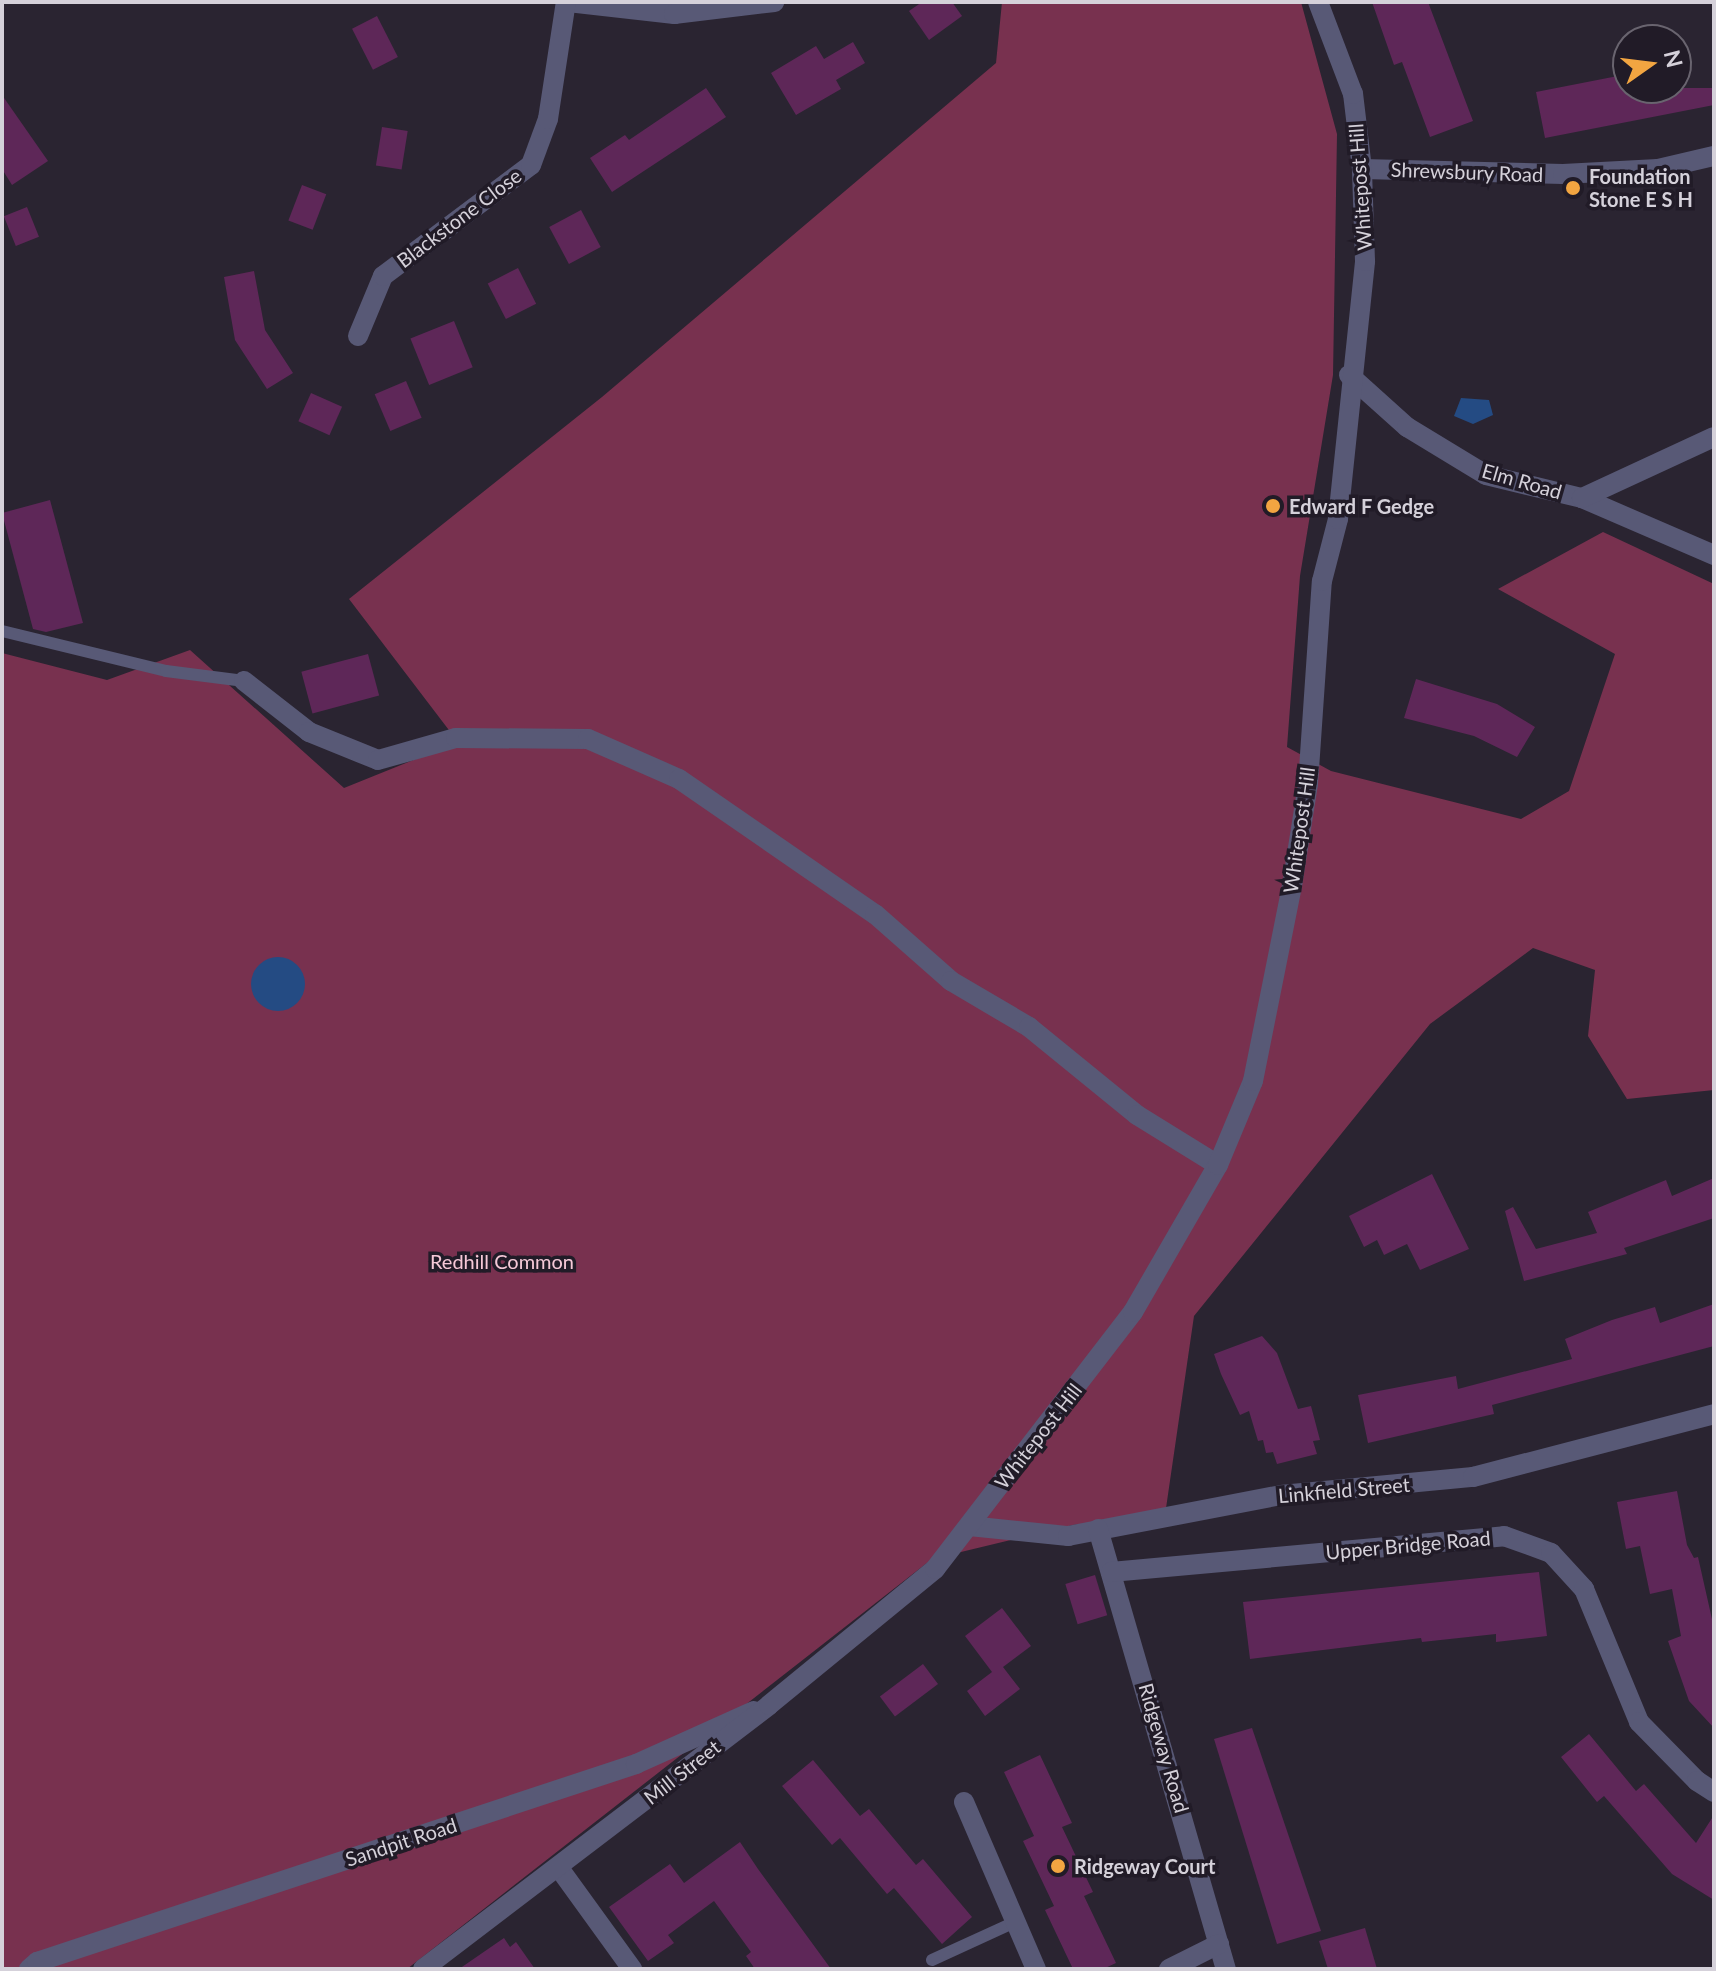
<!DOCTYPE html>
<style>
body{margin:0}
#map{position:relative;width:1716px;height:1971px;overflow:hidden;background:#2a2431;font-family:Lato,sans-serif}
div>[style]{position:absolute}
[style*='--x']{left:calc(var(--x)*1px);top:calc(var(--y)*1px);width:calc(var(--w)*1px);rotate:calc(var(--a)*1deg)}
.forest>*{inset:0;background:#78314f}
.water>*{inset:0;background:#244b83}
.round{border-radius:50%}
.building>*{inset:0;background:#5e2758;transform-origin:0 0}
.service>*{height:12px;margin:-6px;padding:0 6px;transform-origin:6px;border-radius:6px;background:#585976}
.minor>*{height:20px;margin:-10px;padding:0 10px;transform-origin:10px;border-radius:10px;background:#585976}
.tertiary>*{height:20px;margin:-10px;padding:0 10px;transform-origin:10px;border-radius:10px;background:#585976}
.dots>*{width:22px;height:22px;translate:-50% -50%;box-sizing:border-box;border:4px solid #211b27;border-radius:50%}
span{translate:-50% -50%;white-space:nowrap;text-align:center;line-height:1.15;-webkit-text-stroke:7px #211b27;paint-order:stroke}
.street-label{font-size:20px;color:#d5d1da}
.poi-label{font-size:20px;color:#d5d1da;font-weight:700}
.left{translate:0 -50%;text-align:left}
.park-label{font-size:20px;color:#f5c8d7}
.frame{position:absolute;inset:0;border:4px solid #d5d1da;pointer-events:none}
.north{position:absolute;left:1612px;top:24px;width:80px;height:80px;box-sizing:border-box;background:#211b27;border:2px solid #69646f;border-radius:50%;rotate:76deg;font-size:22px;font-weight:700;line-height:32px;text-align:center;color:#d5d1da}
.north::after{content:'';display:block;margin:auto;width:28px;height:36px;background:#f2a541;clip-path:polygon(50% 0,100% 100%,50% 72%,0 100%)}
</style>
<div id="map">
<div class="forest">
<div style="clip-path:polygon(1002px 2px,1301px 2px,1337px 134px,1335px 256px,1333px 375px,1300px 576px,1287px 747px,1331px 771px,1521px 819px,1569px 791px,1615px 654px,1498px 589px,1603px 532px,1714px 584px,1714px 1090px,1627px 1099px,1588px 1036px,1595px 970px,1533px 948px,1430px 1024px,1194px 1316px,1165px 1515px,1073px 1525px,932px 1559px,407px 1969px,2px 1969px,2px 653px,107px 680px,190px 650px,344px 788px,458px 742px,349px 599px,602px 397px,996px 63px)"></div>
</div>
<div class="water">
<div style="clip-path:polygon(1461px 398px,1489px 400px,1493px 415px,1473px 424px,1454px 416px)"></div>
<div class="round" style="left:251px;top:957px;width:54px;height:54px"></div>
</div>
<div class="building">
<div style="clip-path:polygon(922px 2px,952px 2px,962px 16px,929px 40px,909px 11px)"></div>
<div style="clip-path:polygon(1372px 2px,1428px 2px,1473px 121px,1430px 137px,1402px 62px,1394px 65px)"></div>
<div style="left:377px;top:16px;width:46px;height:28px;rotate:63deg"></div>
<div style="clip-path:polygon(853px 42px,865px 63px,836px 80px,841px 89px,796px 115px,771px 73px,816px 46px,824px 59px)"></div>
<div style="clip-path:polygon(1628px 74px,1628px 88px,1714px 88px,1714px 105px,1545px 138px,1536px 92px)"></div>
<div style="clip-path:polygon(706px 88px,726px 117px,612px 192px,590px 158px,625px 135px,629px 140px)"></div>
<div style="clip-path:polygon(2px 95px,48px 161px,12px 185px,2px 169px)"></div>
<div style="left:382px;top:127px;width:26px;height:39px;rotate:9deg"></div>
<div style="left:302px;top:185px;width:26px;height:38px;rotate:21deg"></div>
<div style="left:27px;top:207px;width:32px;height:25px;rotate:68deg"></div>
<div style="left:581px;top:210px;width:42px;height:36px;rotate:62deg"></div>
<div style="left:518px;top:268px;width:40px;height:34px;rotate:63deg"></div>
<div style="clip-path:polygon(254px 271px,265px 330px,293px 373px,267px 389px,235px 340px,224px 277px)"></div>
<div style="left:454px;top:321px;width:50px;height:47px;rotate:68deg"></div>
<div style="left:406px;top:381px;width:40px;height:34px;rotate:67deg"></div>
<div style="left:311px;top:393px;width:34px;height:31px;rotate:24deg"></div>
<div style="clip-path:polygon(50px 500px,83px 623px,46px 632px,33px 629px,2px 513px)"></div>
<div style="left:368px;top:654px;width:43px;height:69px;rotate:75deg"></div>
<div style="clip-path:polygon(1416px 679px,1497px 704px,1535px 727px,1517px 757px,1474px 736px,1404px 718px)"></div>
<div style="clip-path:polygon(1432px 1174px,1469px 1249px,1420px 1270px,1407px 1244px,1384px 1255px,1377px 1240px,1364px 1247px,1349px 1216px)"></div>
<div style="clip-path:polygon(1714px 1178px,1714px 1218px,1624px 1248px,1627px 1254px,1524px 1281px,1505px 1211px,1513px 1207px,1536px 1249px,1597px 1233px,1588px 1212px,1666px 1180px,1672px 1196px)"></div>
<div style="clip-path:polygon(1714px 1304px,1714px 1346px,1492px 1405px,1494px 1414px,1368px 1443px,1358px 1395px,1456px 1376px,1458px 1389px,1572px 1359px,1565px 1339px,1612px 1320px,1655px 1307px,1660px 1323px)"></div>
<div style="clip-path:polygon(1262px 1336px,1277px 1353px,1298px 1409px,1311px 1406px,1320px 1440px,1313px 1441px,1317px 1454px,1277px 1464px,1273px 1452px,1266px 1453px,1263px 1440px,1258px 1441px,1249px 1411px,1240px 1415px,1221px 1374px,1214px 1354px)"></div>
<div style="clip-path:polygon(1677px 1491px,1687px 1545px,1694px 1558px,1698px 1557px,1714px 1628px,1714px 1728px,1689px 1701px,1668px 1641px,1681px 1636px,1672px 1589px,1650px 1594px,1640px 1546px,1626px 1549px,1617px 1502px)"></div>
<div style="clip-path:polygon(1539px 1572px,1547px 1636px,1496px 1642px,1496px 1634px,1422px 1642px,1421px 1638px,1250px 1659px,1243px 1602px)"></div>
<div style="left:1095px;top:1575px;width:42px;height:31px;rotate:73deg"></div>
<div style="clip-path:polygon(1002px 1608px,1031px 1646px,1003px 1667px,1020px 1689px,985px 1716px,967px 1691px,992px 1672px,965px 1636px)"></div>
<div style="left:923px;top:1664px;width:25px;height:54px;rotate:53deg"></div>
<div style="clip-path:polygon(1252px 1728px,1321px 1931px,1277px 1944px,1214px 1739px)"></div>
<div style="clip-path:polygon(1589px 1734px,1636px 1791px,1644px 1784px,1696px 1843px,1714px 1815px,1714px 1900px,1672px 1874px,1604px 1796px,1597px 1802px,1561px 1757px)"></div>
<div style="clip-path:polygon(1040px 1755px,1072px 1823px,1062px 1827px,1093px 1892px,1084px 1896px,1116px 1963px,1103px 1969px,1073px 1969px,1045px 1910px,1054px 1906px,1023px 1841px,1034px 1836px,1004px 1772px)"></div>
<div style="clip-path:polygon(813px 1760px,860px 1816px,869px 1809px,916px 1865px,923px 1859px,972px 1917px,942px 1944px,894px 1888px,887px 1894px,840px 1838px,832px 1845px,782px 1786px)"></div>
<div style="clip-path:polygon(740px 1842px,758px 1869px,831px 1969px,755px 1969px,746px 1956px,751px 1952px,714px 1901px,668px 1935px,674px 1943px,648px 1961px,609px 1907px,670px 1864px,684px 1883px)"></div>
<div style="clip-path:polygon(1365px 1928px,1377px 1969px,1328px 1969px,1319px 1941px)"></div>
<div style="clip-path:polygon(504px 1938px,510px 1947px,516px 1942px,535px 1969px,459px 1969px)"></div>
</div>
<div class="service">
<div style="--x:2;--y:631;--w:169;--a:13.7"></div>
<div style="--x:166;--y:671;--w:79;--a:7.3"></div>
<div style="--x:932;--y:1960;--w:91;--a:-24.6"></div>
</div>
<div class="minor">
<div style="--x:568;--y:2;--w:107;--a:6.5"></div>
<div style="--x:674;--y:14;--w:101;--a:-6.8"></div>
<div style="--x:1362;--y:169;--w:201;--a:1.4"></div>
<div style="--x:1563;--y:174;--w:95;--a:-3"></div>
<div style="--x:1658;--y:169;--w:57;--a:-13.1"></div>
<div style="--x:358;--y:336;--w:65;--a:-67.4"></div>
<div style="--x:383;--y:276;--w:185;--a:-36.9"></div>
<div style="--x:531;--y:165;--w:49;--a:-69.7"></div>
<div style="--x:548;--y:119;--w:118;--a:-81.3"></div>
<div style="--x:1349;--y:375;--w:78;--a:41.9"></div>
<div style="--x:1407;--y:427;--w:92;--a:31.3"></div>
<div style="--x:1486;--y:475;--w:99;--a:13.5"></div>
<div style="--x:1582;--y:498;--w:144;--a:23.4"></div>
<div style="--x:1582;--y:498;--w:145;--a:-24.8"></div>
<div style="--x:244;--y:681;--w:83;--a:38.1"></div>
<div style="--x:309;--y:732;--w:74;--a:22.1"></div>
<div style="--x:378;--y:760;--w:81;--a:-15.8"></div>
<div style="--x:456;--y:738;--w:132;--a:0.4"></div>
<div style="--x:588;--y:739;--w:99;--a:23.7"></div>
<div style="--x:679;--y:779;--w:238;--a:34.6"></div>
<div style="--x:875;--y:914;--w:101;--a:41.4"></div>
<div style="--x:951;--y:981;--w:91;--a:30.5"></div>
<div style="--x:1029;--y:1027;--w:139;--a:39.2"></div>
<div style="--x:1137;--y:1115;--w:95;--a:31.7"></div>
<div style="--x:969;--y:1526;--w:100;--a:5.8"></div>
<div style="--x:1068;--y:1536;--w:217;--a:-10.9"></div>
<div style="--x:1281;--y:1495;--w:193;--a:-5.4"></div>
<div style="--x:1473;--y:1477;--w:249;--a:-14.6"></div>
<div style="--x:1098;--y:1529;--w:458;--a:73.8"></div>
<div style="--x:1111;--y:1572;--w:395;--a:-5.2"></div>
<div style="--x:1504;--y:1536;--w:50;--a:19.9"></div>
<div style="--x:1551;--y:1553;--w:49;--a:47.5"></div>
<div style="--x:1584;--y:1589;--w:144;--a:67.5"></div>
<div style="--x:1639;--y:1722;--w:83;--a:45.5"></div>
<div style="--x:1697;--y:1781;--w:20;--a:33"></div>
<div style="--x:964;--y:1802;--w:182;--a:66.7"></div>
<div style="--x:559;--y:1868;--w:125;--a:54.1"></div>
<div style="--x:29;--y:1969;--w:11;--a:-41"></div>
<div style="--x:37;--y:1962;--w:631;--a:-18.29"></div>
<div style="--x:636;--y:1764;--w:129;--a:-24.2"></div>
<div style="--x:1169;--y:1969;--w:56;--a:-26.6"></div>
</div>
<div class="tertiary">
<div style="--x:423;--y:1969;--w:435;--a:-37.3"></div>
<div style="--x:769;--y:1705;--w:215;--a:-39.3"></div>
<div style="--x:935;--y:1569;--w:324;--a:-52.4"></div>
<div style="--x:1133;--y:1312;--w:170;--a:-60"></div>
<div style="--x:1218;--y:1165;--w:91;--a:-67.4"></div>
<div style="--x:1253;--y:1081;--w:199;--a:-78.7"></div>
<div style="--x:1292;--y:886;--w:103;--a:-81.1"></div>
<div style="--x:1308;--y:784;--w:203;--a:-86.1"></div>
<div style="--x:1322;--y:581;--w:64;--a:-75.5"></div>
<div style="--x:1338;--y:519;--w:259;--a:-84"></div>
<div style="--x:1365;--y:261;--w:92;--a:-91.9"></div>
<div style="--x:1362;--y:169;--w:76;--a:-96.8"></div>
<div style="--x:1353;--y:94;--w:98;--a:-110.8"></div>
</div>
<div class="dots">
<div style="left:1573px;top:188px;background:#f2a541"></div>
<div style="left:1273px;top:506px;background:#f2a541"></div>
<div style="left:1058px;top:1866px;background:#f2a541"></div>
</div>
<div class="street-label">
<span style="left:1467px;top:172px;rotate:2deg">Shrewsbury Road</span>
<span style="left:1360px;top:187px;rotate:-94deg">Whitepost Hill</span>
<span style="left:459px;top:218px;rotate:-37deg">Blackstone Close</span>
<span style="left:1522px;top:481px;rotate:16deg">Elm Road</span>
<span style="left:1299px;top:830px;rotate:-82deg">Whitepost Hill</span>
<span style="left:1038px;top:1436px;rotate:-52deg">Whitepost Hill</span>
<span style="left:1344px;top:1490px;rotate:-5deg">Linkfield Street</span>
<span style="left:1408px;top:1545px;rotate:-5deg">Upper Bridge Road</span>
<span style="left:1164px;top:1748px;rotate:74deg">Ridgeway Road</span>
<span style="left:682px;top:1772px;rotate:-38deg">Mill Street</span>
<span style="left:401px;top:1842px;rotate:-18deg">Sandpit Road</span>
</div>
<div class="poi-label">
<span class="left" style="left:1589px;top:188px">Foundation<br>Stone E S H</span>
<span class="left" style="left:1289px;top:506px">Edward F Gedge</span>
<span class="left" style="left:1074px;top:1866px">Ridgeway Court</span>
</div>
<div class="park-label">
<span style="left:502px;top:1261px">Redhill Common</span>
</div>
<div class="frame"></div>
<div class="north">N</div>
</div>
